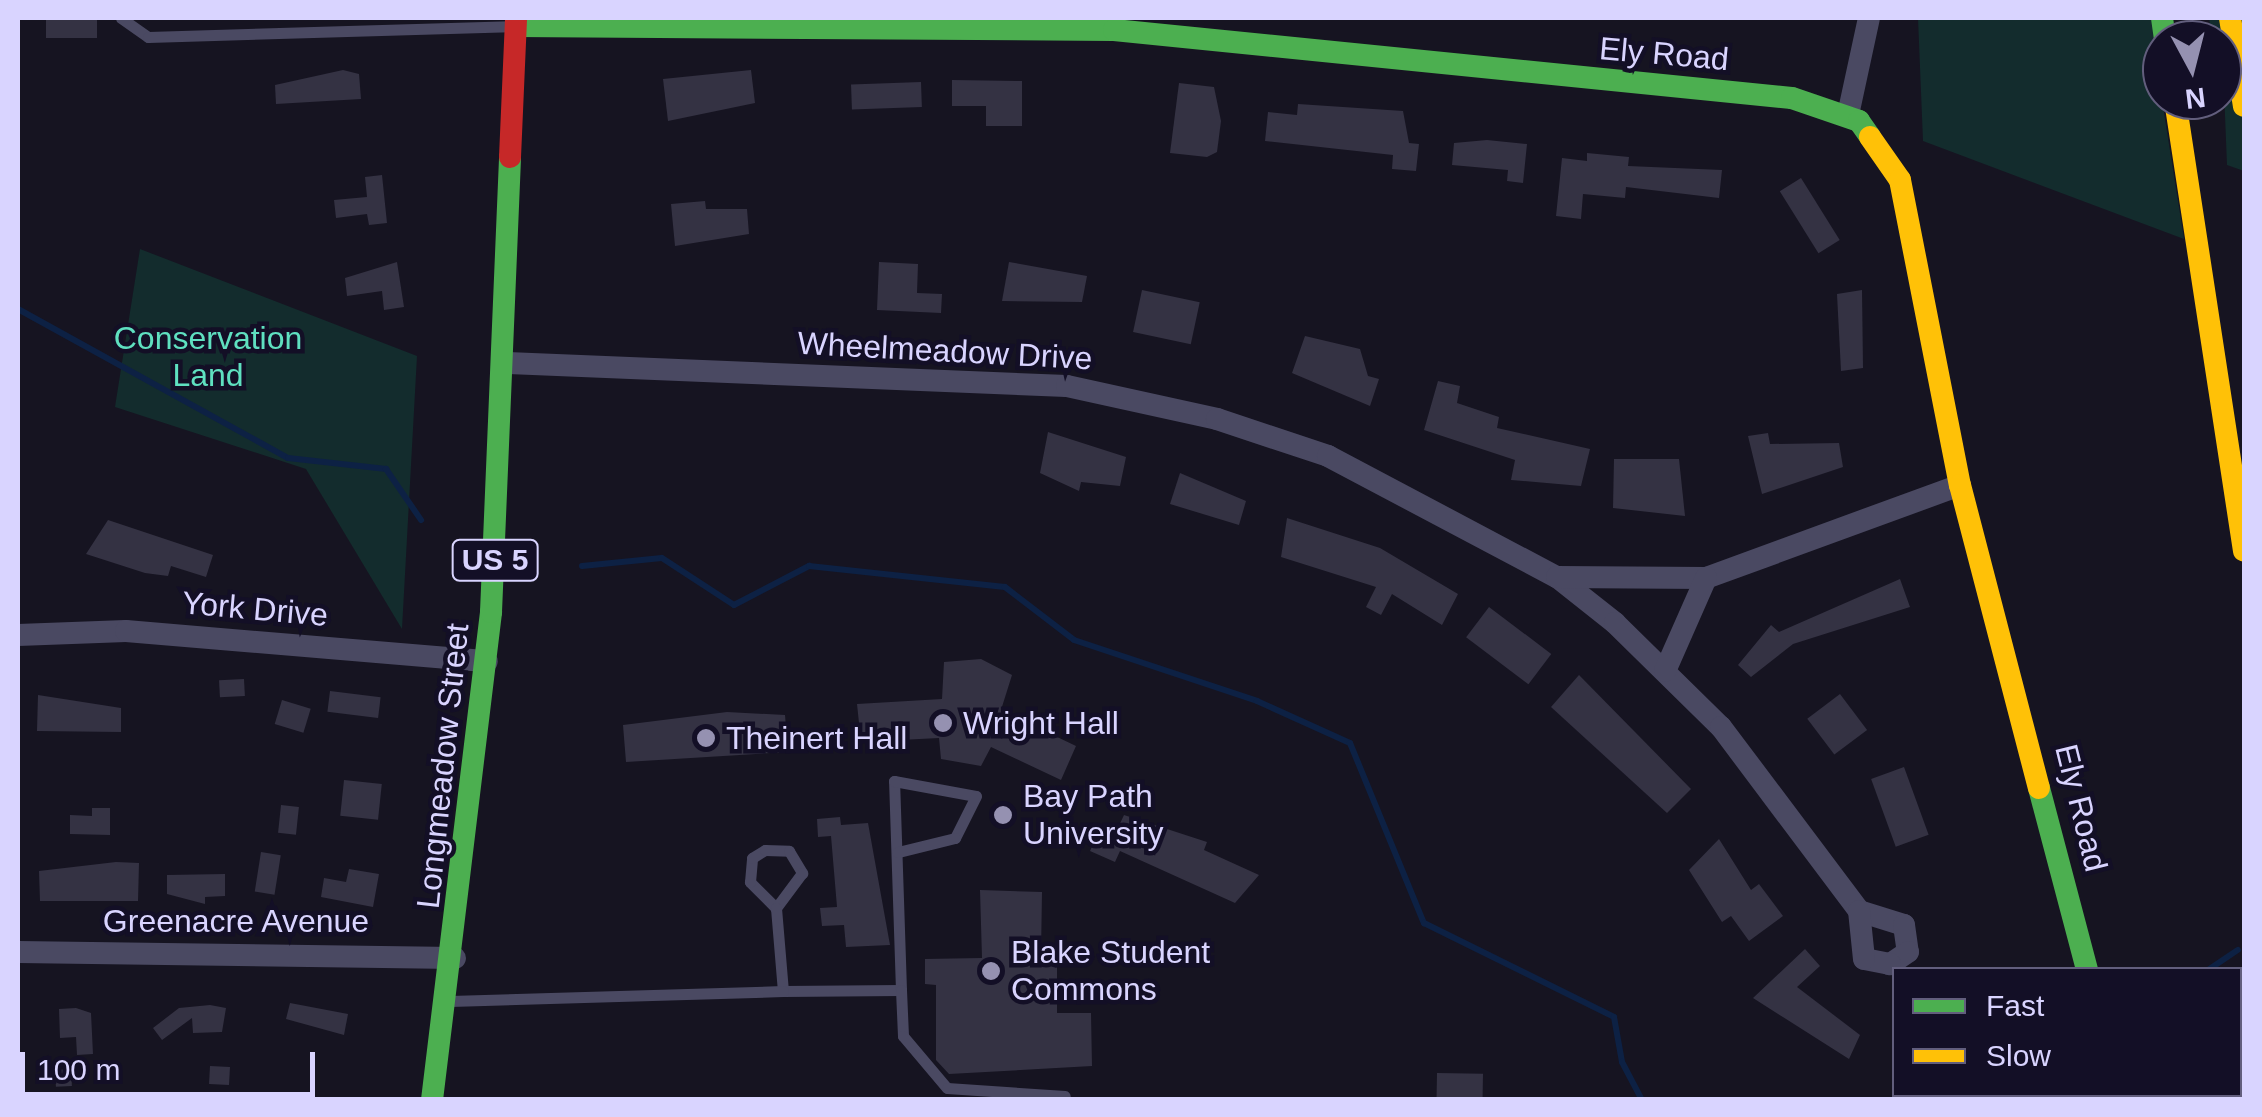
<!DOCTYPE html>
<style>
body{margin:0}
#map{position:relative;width:2262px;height:1117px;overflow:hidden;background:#161421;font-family:Helvetica,sans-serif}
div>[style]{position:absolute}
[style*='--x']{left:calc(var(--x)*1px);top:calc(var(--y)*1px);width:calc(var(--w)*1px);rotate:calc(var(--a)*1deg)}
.green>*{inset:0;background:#132c2d}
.stream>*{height:6px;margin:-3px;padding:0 3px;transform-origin:3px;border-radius:3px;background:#0d2144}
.building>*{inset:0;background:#343243;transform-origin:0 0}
.lane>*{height:11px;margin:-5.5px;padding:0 5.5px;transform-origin:5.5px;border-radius:5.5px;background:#4a4962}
.street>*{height:22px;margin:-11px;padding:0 11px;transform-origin:11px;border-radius:11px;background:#4a4962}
.fast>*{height:22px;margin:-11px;padding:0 11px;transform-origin:11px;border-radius:11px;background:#4caf50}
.slow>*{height:22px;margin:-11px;padding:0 11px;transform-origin:11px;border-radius:11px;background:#ffc107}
.jam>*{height:22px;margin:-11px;padding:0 11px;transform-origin:11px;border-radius:11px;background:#c62828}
.dots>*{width:28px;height:28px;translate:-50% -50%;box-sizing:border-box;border:5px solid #130f26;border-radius:50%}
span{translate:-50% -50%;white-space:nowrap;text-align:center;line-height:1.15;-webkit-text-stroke:9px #130f26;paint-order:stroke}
.shield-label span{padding:2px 8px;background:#130f26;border:2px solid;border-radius:8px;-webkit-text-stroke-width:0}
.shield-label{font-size:30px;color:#d9d4ff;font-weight:700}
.street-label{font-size:32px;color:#d9d4ff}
.park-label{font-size:32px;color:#5fe0c0}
.poi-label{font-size:32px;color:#d9d4ff}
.left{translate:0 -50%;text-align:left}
.frame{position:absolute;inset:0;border:20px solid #d9d4ff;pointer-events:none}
.legend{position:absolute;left:1892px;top:967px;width:350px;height:130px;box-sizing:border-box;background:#130f26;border:2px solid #625e7d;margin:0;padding:12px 18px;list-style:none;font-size:30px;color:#d9d4ff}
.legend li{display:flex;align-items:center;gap:20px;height:50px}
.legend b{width:50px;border:2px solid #625e7d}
.north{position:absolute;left:2142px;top:20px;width:100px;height:100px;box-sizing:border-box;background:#130f26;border:2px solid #625e7d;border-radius:50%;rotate:173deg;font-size:28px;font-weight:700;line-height:40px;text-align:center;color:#d9d4ff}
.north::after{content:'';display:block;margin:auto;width:35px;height:45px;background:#9591b1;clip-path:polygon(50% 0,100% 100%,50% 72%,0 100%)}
.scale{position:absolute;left:20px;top:1052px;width:295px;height:45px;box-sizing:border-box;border:5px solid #d9d4ff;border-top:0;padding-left:12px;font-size:30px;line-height:35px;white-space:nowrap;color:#d9d4ff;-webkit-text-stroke:8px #130f26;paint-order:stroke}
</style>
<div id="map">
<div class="green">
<div style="clip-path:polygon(1918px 18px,2170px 18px,2162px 100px,2184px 239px,1923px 141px)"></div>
<div style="clip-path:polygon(2209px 18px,2244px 18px,2244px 171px,2227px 165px,2222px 40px,2212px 40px)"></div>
<div style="clip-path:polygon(140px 249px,417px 356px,402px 629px,306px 469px,115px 407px)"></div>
</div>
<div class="stream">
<div style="--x:18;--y:309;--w:308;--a:28.9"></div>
<div style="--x:288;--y:458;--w:99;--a:6.4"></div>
<div style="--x:386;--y:469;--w:62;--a:55.5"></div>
<div style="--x:582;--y:566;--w:80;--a:-5.7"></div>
<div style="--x:662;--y:558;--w:86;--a:33.1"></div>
<div style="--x:734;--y:605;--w:85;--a:-27.5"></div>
<div style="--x:809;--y:566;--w:197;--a:6.1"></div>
<div style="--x:1005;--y:587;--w:87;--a:37.5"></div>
<div style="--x:1074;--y:640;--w:193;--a:18.4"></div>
<div style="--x:1257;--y:701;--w:102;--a:24.3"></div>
<div style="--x:1350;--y:743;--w:195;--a:67.7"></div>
<div style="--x:1424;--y:923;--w:212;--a:26.3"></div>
<div style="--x:1614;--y:1017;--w:46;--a:79.9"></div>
<div style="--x:1622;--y:1062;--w:43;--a:62.2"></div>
<div style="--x:2208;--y:970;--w:36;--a:-34"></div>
<div style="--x:2181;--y:1100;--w:6;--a:-81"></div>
</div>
<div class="building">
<div style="left:46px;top:18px;width:51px;height:20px"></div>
<div style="clip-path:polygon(343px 70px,359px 74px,361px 99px,276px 104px,275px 85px)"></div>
<div style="clip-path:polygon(751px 70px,755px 103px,668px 121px,663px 79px)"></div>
<div style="clip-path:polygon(952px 80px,1022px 81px,1022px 126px,986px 126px,986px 106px,952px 106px)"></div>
<div style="left:921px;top:82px;width:25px;height:70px;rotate:88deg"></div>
<div style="clip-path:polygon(1179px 83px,1214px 87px,1221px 121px,1217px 152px,1207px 157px,1170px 153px)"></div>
<div style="clip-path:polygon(1298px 104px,1403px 111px,1409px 143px,1419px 144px,1416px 171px,1392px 169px,1393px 155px,1265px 141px,1268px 112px,1297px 115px)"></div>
<div style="clip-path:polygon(1487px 140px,1527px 144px,1523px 183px,1507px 181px,1508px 170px,1452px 165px,1454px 143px)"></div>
<div style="clip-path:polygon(1587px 153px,1629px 157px,1628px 166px,1722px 170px,1719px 198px,1626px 187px,1625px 198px,1583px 194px,1581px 219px,1556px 216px,1562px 158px,1587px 161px)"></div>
<div style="clip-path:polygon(382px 175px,387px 223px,369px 225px,367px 214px,336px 218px,334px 200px,367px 197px,365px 177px)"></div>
<div style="left:1801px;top:178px;width:73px;height:25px;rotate:58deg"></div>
<div style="clip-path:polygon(705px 201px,706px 209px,747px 209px,749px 234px,675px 246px,671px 204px)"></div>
<div style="clip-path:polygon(397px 262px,404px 307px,384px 310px,382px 291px,347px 296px,345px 278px)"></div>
<div style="clip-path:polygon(879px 262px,918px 264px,917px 293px,942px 294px,941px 313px,877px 310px)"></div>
<div style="clip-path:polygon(1009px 262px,1087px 276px,1082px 302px,1002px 301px)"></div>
<div style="left:1142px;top:290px;width:59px;height:43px;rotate:12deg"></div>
<div style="clip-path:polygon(1862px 290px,1863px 368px,1841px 371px,1837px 294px)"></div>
<div style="clip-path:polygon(1305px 336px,1360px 349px,1368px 376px,1379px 379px,1370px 406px,1292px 373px)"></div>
<div style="clip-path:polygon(1438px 381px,1460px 386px,1457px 403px,1499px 417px,1497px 428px,1590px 449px,1581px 486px,1511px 480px,1515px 460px,1424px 430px)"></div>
<div style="clip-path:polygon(1048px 432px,1126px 457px,1120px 486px,1081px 482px,1079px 491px,1040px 473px)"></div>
<div style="clip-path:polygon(1768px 433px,1770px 444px,1839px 443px,1843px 467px,1762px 494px,1748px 436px)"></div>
<div style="clip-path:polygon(1614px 459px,1679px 459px,1685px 516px,1613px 508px)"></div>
<div style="clip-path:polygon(1180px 473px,1246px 501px,1239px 525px,1170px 504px)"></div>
<div style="clip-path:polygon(1287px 518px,1380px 548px,1458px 594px,1442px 625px,1392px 594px,1381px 615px,1366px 607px,1376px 587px,1281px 557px)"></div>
<div style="clip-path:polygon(108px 520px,213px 555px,206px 577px,171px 566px,168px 576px,145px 573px,86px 554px)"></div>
<div style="clip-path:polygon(1900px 579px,1910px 607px,1793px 644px,1751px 677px,1738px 665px,1771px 625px,1779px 632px)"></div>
<div style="left:1489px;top:607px;width:78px;height:38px;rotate:37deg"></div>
<div style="clip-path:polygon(981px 659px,1012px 675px,1001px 710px,1076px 746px,1061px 780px,991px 747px,981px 766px,941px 759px,939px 738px,861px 742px,857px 704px,942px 699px,944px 662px)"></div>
<div style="clip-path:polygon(1579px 675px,1691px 789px,1667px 813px,1551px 707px)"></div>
<div style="left:244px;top:679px;width:17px;height:25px;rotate:87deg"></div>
<div style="left:330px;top:691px;width:51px;height:21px;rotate:7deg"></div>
<div style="left:1840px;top:694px;width:45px;height:41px;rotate:53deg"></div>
<div style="clip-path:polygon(38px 695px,121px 708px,121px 732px,37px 731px)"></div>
<div style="left:282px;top:700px;width:30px;height:25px;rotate:17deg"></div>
<div style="clip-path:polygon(727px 712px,785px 715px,788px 752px,626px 762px,623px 725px)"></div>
<div style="left:1904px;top:767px;width:72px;height:35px;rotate:70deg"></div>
<div style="left:344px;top:780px;width:38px;height:36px;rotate:6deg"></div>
<div style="left:281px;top:805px;width:18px;height:28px;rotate:6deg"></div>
<div style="clip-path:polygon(92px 808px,110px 808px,110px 835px,70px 834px,70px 815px,92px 816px)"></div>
<div style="clip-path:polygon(1124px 815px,1207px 842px,1204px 850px,1259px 875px,1235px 903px,1120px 851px,1115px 862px,1090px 851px,1102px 825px,1116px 832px)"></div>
<div style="clip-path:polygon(840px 817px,841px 825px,868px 823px,890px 945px,846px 947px,844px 925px,822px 926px,820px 908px,837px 907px,831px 836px,818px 837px,817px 819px)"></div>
<div style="clip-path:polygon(1719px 839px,1751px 890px,1759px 884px,1783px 916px,1749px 941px,1731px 916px,1722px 922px,1689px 870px)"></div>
<div style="left:261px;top:852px;width:20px;height:40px;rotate:9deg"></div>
<div style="clip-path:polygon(116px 862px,139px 863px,138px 901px,40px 901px,39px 871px)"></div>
<div style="clip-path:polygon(349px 869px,379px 874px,373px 907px,321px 897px,324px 878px,346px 882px)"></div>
<div style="clip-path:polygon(225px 874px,225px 896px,205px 897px,205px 904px,167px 894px,167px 875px)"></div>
<div style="clip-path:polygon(980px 890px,1042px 892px,1041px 954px,1057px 955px,1057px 1013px,1091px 1013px,1092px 1066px,949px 1074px,936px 1060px,936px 985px,925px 984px,925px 959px,982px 958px)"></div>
<div style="clip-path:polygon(1805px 949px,1820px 966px,1797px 987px,1860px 1035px,1849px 1059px,1753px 998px)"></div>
<div style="clip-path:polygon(290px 1003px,348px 1014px,344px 1035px,286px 1019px)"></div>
<div style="clip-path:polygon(210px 1005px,226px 1008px,222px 1032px,193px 1033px,192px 1018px,162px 1040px,153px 1028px,179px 1008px)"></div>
<div style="clip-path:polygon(76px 1008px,91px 1013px,93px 1054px,77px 1055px,76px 1037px,60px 1038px,59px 1009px)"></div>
<div style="left:210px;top:1066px;width:20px;height:18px;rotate:3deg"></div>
<div style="left:71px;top:1069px;width:17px;height:16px;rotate:87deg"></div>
<div style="left:1437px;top:1073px;width:46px;height:26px;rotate:1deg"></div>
</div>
<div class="lane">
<div style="--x:121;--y:18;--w:33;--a:35"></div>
<div style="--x:148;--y:37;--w:365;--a:-1.7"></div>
<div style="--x:776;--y:908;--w:37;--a:-135"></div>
<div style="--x:750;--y:882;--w:24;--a:-85"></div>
<div style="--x:752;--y:858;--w:15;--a:-32"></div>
<div style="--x:765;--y:850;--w:24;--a:2"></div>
<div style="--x:789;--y:851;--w:26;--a:59"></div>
<div style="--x:802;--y:873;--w:44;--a:126.6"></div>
<div style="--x:776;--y:908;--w:83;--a:85.2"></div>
<div style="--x:783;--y:991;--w:118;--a:-0.5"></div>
<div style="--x:901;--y:990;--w:209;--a:-91.9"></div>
<div style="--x:894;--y:781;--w:83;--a:10.4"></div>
<div style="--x:976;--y:796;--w:47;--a:116.6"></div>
<div style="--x:955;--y:838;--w:59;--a:166.2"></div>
<div style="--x:901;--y:990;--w:46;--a:87.5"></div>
<div style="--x:903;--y:1036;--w:68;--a:49.8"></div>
<div style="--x:947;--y:1088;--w:118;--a:3.9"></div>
<div style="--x:450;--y:1001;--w:333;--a:-1.7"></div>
</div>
<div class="street">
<div style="--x:1848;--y:115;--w:99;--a:-77.8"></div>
<div style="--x:507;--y:363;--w:560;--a:2.35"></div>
<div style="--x:1067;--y:386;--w:154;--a:12.4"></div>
<div style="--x:1217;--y:419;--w:117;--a:18.4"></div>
<div style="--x:1328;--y:456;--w:259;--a:27.9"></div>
<div style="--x:1557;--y:577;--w:74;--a:38.4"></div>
<div style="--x:1615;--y:623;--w:148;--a:44.5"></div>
<div style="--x:1721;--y:727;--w:230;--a:53.1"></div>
<div style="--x:1859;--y:911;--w:47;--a:17.3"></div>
<div style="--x:1904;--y:925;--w:27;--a:82"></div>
<div style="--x:1908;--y:952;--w:22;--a:146"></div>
<div style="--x:1890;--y:964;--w:26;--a:-169"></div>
<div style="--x:1864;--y:959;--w:48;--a:-95.9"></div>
<div style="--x:1557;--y:577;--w:149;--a:0.4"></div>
<div style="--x:1706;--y:578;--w:270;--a:-20.1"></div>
<div style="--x:18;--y:635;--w:108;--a:-2.1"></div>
<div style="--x:126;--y:631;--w:362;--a:4.8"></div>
<div style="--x:1665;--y:671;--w:102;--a:-66.2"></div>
<div style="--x:18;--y:952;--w:437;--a:0.8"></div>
<div style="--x:2118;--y:1094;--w:6;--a:81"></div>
</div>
<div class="fast">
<div style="--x:2162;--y:18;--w:22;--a:82"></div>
<div style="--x:516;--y:26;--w:598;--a:0.38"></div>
<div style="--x:1114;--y:30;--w:681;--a:5.73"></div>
<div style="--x:1792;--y:98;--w:71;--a:18.9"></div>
<div style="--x:1859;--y:121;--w:19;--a:55"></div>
<div style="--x:2039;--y:788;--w:188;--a:75.2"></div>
<div style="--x:432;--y:1100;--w:492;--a:-83.1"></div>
<div style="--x:491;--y:612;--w:455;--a:-87.6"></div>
</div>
<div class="slow">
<div style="--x:2230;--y:18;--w:89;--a:81"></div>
<div style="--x:2175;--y:100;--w:456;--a:81.3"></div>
<div style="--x:1870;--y:137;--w:52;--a:55.1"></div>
<div style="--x:1900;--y:180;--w:311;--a:78.9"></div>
<div style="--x:1960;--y:485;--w:313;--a:75.4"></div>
</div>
<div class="jam">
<div style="--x:510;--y:157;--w:139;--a:-87.5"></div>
</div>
<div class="dots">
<div style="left:943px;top:723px;background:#9591b1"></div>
<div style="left:706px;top:738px;background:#9591b1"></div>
<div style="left:1003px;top:815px;background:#9591b1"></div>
<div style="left:991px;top:971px;background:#9591b1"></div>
</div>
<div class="shield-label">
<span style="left:495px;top:560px">US 5</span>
</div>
<div class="street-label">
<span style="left:1664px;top:54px;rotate:5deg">Ely Road</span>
<span style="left:945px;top:351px;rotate:3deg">Wheelmeadow Drive</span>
<span style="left:255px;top:609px;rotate:5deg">York Drive</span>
<span style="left:443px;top:766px;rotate:-84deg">Longmeadow Street</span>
<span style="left:2081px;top:808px;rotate:76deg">Ely Road</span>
<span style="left:236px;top:921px">Greenacre Avenue</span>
</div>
<div class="park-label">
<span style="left:208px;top:357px">Conservation<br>Land</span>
</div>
<div class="poi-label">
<span class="left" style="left:963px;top:723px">Wright Hall</span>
<span class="left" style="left:726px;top:738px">Theinert Hall</span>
<span class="left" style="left:1023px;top:815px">Bay Path<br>University</span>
<span class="left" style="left:1011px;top:971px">Blake Student<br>Commons</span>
</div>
<div class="frame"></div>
<ul class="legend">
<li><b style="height:12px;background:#4caf50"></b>Fast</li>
<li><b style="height:12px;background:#ffc107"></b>Slow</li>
</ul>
<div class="north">N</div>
<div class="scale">100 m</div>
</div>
